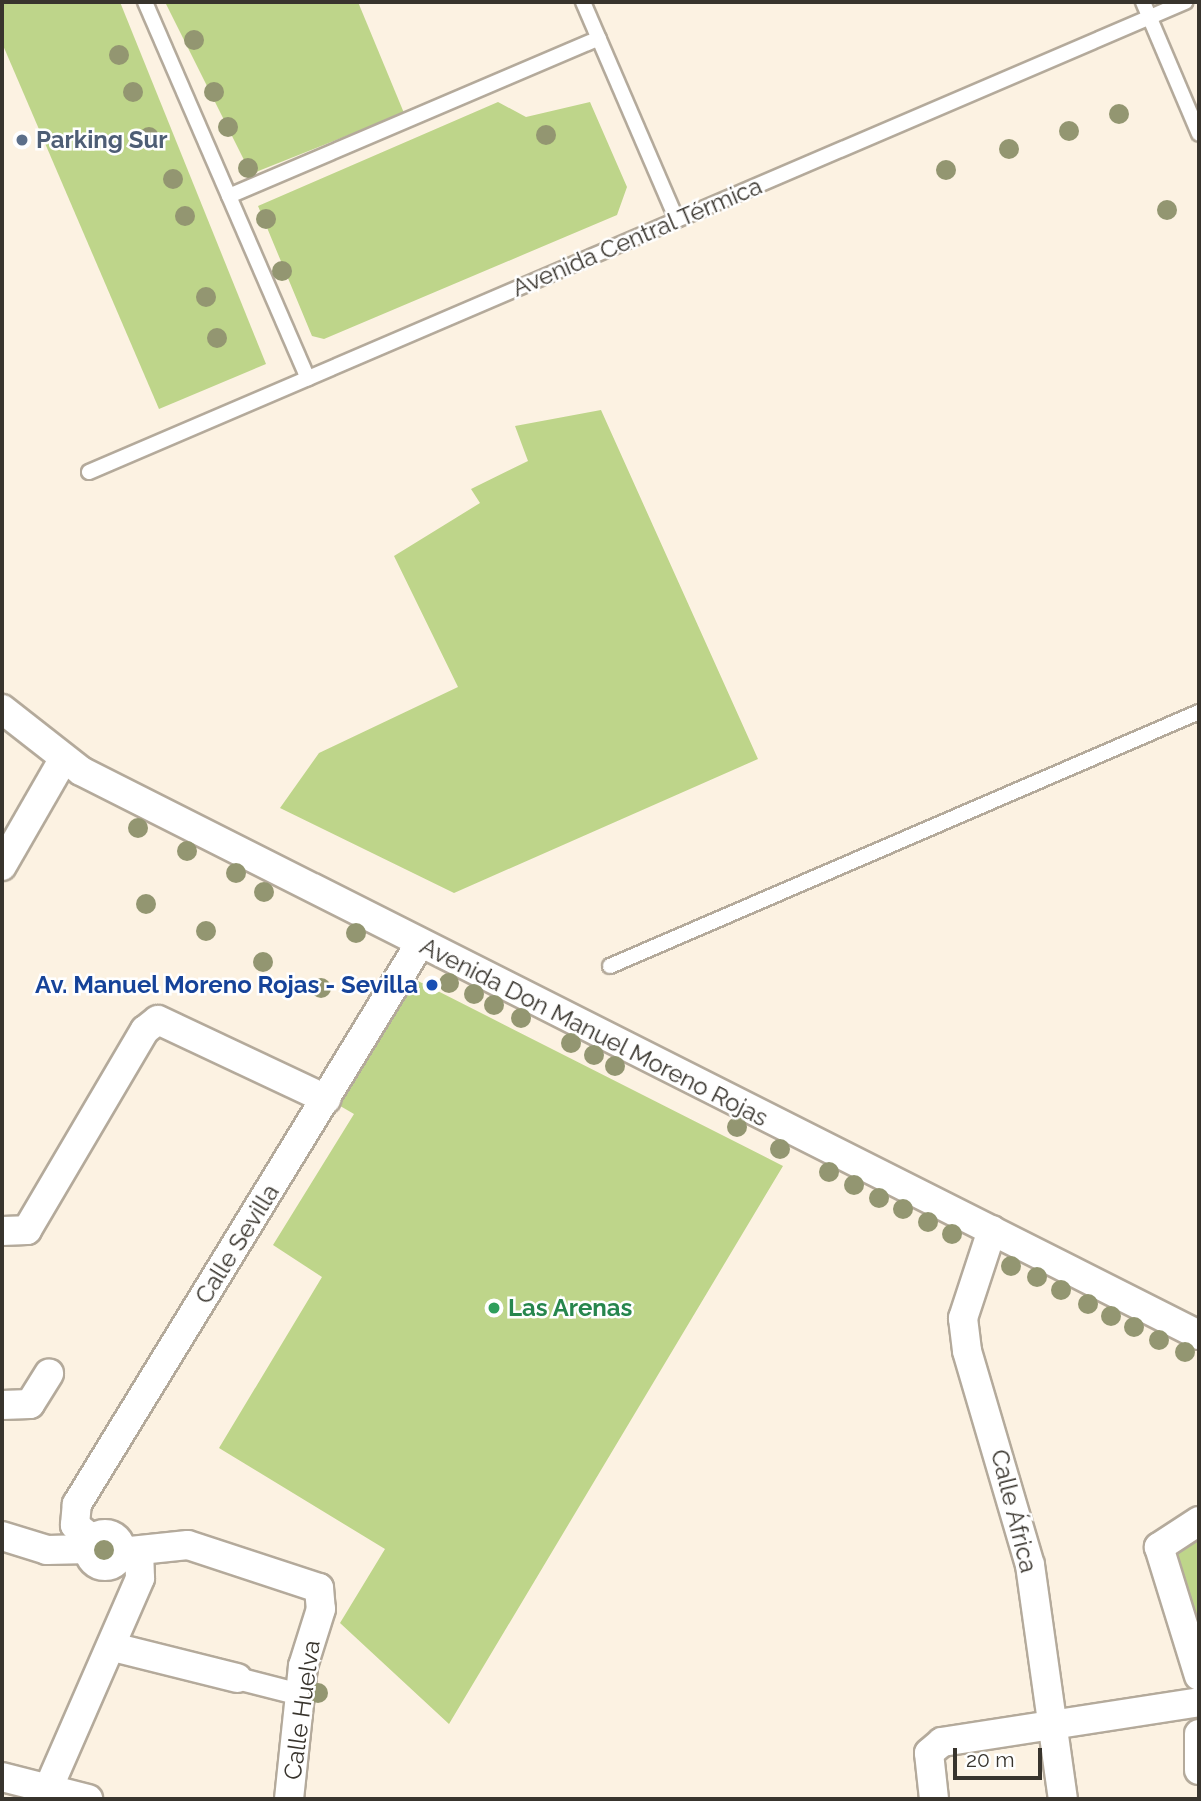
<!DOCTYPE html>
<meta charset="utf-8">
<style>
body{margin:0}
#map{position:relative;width:1201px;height:1801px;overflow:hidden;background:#fcf2e2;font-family:Raleway,sans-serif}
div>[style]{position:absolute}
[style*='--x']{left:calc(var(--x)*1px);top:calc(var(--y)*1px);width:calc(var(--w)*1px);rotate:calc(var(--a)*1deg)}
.green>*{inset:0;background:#bed58a}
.roads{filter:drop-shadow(2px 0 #b4aa9b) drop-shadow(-2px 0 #b4aa9b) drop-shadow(0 2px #b4aa9b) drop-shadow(0 -2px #b4aa9b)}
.service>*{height:14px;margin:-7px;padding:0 7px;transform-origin:7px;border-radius:7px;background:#fff}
.pedestrian>*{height:21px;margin:-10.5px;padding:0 10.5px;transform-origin:10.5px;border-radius:10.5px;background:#fff}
.minor>*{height:28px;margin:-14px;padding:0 14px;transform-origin:14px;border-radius:14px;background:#fff}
.minor>.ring{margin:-14px;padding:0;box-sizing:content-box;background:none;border:28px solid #fff;border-radius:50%}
.trees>*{width:20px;height:20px;margin:-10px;border-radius:50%;background:#939671}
.dots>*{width:19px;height:19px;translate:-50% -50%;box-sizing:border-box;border:4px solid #fff;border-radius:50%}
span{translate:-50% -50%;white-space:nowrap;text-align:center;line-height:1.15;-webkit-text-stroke:5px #fff;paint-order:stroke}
.service-label{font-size:24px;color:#4e5e75;font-weight:700}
.left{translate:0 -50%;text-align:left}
.street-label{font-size:24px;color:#38342d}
.transit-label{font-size:24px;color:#164399;font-weight:700}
.right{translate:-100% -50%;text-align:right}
.leisure-label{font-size:24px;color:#27864d;font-weight:700}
.frame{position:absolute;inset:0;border:4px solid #38342d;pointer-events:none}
.scale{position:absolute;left:953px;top:1748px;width:89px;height:32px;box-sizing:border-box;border:4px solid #38342d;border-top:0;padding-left:9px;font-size:21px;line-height:24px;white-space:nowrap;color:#38342d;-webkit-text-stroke:5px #fff;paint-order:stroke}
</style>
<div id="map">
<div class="green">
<div style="clip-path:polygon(2px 2px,120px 2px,266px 364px,159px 409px,2px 43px)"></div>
<div style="clip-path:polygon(165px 2px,358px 2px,404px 113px,251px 174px)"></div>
<div style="clip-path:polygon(498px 102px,526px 117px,590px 102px,627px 187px,617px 215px,324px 339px,312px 336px,258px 206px)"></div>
<div style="clip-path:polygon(601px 410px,758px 759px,454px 893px,280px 808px,319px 753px,458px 687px,394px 556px,480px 503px,471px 489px,528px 461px,515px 426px)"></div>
<div style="clip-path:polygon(416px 980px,783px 1166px,449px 1724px,340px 1623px,385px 1549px,219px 1448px,322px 1277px,273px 1245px,354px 1114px,335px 1103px)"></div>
<div style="clip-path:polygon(1199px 1521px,1199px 1676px,1159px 1547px)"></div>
</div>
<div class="roads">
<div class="service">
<div style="--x:145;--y:2;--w:410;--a:66.6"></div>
<div style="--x:583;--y:2;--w:237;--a:66.7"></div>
<div style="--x:1143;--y:2;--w:143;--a:67"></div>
<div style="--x:229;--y:196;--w:402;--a:-23.1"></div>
<div style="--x:89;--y:472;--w:1193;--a:-23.21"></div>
<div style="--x:610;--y:966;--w:641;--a:-23.33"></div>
</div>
<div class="pedestrian">
<div style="--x:237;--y:1678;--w:65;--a:14.3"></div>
</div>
<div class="minor">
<div style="--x:2;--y:709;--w:100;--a:38.1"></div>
<div style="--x:81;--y:771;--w:1252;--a:26.77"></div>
<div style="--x:2;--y:866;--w:122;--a:-60.1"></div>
<div style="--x:992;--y:1230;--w:93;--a:108.2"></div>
<div style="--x:963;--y:1318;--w:33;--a:83"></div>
<div style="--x:967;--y:1351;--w:223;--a:73.6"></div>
<div style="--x:1030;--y:1565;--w:236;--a:82"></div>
<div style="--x:2;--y:1231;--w:25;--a:-2"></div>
<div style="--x:27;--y:1230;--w:232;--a:-59.5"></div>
<div style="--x:145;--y:1030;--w:16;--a:-38"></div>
<div style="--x:158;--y:1020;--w:186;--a:25.2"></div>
<div style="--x:2;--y:1405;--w:28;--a:-2"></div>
<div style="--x:30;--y:1404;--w:36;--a:-58"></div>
<div style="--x:1199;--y:1521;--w:48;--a:147"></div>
<div style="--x:1159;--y:1547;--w:135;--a:72.8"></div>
<div class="ring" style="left:89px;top:1534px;width:4px;height:4px"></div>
<div style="--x:2;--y:1536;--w:47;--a:17.3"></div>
<div style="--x:47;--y:1550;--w:42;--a:-1.4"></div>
<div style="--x:92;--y:1539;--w:22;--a:-141"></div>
<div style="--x:75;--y:1525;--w:21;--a:-85"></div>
<div style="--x:77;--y:1504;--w:655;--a:-58.54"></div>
<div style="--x:121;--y:1552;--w:67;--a:-6"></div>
<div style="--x:188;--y:1545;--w:138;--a:18.2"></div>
<div style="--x:319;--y:1588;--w:21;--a:85"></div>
<div style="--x:321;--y:1609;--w:60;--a:107.5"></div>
<div style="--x:303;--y:1666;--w:134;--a:96"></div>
<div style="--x:113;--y:1647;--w:128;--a:14"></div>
<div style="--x:1199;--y:1734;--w:36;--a:90"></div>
<div style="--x:2;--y:1777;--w:89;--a:14.3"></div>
<div style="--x:48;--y:1789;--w:230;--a:-66.4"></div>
<div style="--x:140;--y:1578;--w:27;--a:-92"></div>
<div style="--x:934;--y:1799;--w:46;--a:-96.2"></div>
<div style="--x:929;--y:1753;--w:17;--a:-40"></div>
<div style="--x:942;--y:1742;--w:260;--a:-8.8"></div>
</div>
</div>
<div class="trees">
<div style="left:194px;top:40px"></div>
<div style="left:119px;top:55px"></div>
<div style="left:133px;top:92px"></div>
<div style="left:214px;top:92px"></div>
<div style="left:1119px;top:114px"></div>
<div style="left:228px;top:127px"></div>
<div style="left:1069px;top:131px"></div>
<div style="left:546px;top:135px"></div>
<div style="left:149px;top:137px"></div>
<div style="left:1009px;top:149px"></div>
<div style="left:248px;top:168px"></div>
<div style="left:946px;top:170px"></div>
<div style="left:173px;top:179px"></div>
<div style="left:1167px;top:210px"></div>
<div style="left:185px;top:216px"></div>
<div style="left:266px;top:219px"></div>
<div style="left:282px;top:271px"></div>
<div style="left:206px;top:297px"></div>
<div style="left:217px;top:338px"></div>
<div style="left:138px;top:828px"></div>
<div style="left:187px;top:851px"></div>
<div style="left:236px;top:873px"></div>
<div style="left:264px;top:892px"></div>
<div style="left:146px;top:904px"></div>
<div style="left:206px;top:931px"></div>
<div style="left:356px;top:933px"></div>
<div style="left:263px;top:962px"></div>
<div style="left:449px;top:983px"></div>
<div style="left:321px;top:988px"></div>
<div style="left:474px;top:994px"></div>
<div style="left:494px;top:1005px"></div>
<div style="left:521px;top:1018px"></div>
<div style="left:571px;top:1043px"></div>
<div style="left:594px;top:1055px"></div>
<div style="left:615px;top:1066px"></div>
<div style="left:737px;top:1127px"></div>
<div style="left:780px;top:1149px"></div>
<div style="left:829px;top:1172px"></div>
<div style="left:854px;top:1185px"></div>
<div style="left:879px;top:1198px"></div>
<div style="left:903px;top:1209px"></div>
<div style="left:928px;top:1222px"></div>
<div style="left:952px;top:1234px"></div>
<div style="left:1011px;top:1266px"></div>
<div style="left:1037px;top:1277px"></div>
<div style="left:1061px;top:1290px"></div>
<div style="left:1088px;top:1304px"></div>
<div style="left:1111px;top:1316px"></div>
<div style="left:1134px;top:1327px"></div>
<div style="left:1159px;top:1340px"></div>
<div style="left:1185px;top:1352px"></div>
<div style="left:104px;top:1550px"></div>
<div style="left:318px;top:1693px"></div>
</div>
<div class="dots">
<div style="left:22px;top:140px;background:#5c6f8a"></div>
<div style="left:432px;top:985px;background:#1a4fb4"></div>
<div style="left:494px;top:1308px;background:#2e9e5b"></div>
</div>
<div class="service-label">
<span class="left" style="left:36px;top:140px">Parking Sur</span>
</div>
<div class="street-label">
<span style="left:637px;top:237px;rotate:-23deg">Avenida Central Térmica</span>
<span style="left:594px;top:1032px;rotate:27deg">Avenida Don Manuel Moreno Rojas</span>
<span style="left:237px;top:1244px;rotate:-58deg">Calle Sevilla</span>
<span style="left:1014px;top:1511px;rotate:76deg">Calle África</span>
<span style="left:302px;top:1710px;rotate:-82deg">Calle Huelva</span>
</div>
<div class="transit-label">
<span class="right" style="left:418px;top:985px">Av. Manuel Moreno Rojas - Sevilla</span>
</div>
<div class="leisure-label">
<span class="left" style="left:508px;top:1308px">Las Arenas</span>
</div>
<div class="frame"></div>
<div class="scale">20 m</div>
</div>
